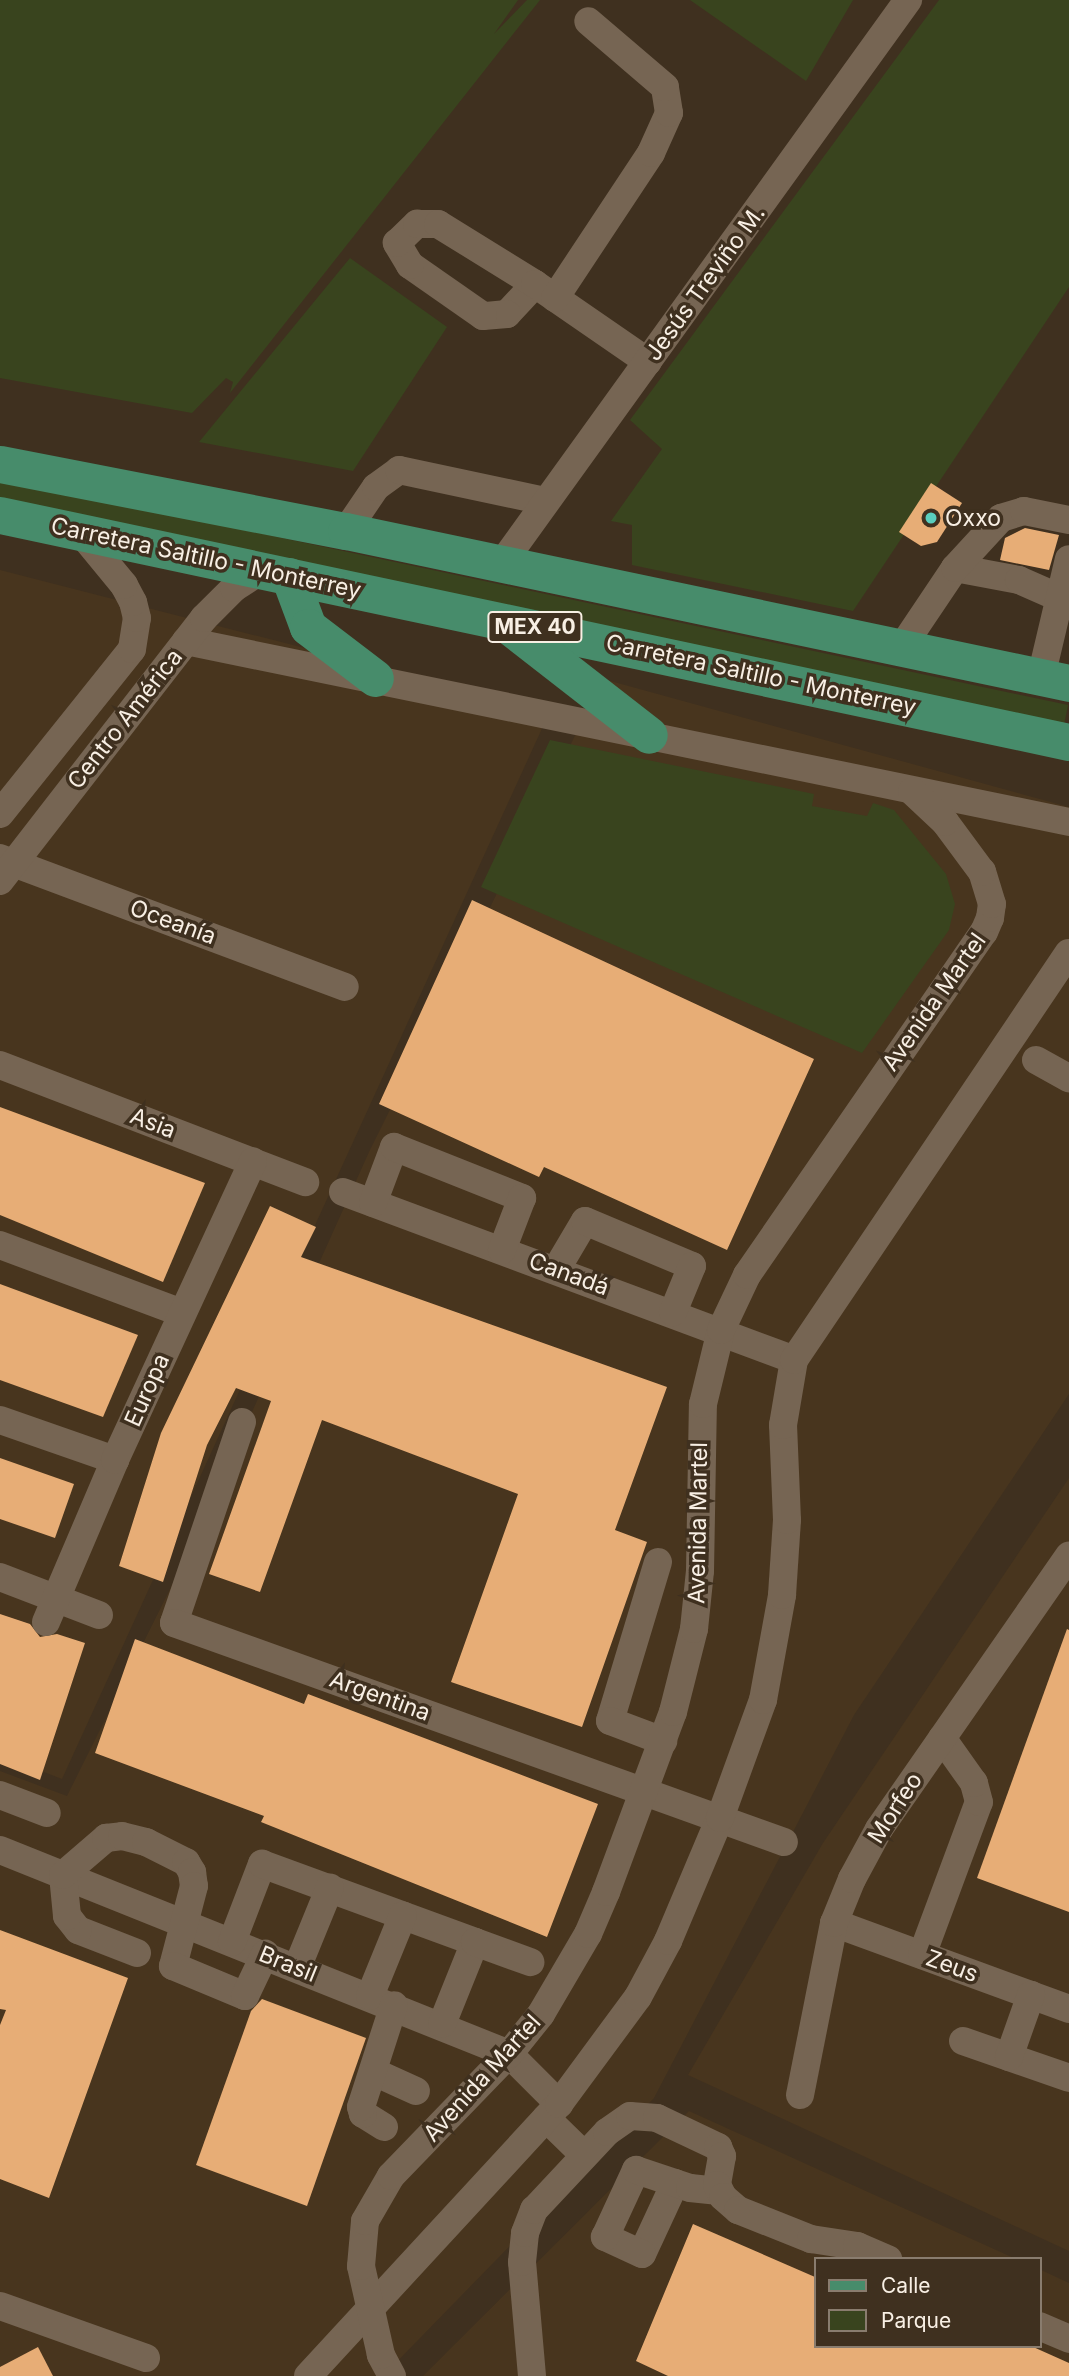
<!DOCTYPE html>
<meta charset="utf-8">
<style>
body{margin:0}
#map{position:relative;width:1069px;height:2376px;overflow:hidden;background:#3f301f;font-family:Inter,sans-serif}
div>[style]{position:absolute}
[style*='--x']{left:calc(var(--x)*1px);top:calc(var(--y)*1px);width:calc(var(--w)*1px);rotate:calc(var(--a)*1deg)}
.built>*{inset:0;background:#48351e}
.green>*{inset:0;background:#39441e;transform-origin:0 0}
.building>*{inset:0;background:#e7ad76}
.minor>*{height:28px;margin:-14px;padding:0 14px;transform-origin:14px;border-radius:14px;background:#766553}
.major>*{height:37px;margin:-18.5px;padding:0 18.5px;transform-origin:18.5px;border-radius:18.5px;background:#478c6b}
.dots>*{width:19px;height:19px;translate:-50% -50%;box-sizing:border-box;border:4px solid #3f301f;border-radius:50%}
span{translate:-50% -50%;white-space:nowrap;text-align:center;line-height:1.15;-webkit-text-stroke:7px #3f301f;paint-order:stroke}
.shield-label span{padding:2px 5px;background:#3f301f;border:2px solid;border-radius:5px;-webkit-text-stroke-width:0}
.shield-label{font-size:21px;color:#f8efe4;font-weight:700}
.street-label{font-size:23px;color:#f8efe4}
.poi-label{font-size:23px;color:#f8efe4}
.left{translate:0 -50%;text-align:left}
.legend{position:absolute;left:814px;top:2257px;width:228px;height:91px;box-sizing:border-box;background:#3f301f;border:2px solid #897c6e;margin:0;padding:9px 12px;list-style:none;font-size:21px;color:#f8efe4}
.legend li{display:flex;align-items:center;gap:14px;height:35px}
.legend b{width:35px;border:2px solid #897c6e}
</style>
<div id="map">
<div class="built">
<div style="clip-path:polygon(0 570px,550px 711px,62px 1779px,0 1755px)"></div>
<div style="clip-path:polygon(603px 679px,1069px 807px,1069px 1394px,854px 1715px,654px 2098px,383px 2376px,0 2376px,0 1771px,67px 1796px,193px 1543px,369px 1152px)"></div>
<div style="clip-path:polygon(1069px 1478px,1069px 2251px,688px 2075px,823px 1843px)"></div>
<div style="clip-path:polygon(689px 2111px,1016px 2259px,815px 2259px,815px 2346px,1039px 2346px,1039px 2269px,1069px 2283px,1069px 2376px,423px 2376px)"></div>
</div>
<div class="green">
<div style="clip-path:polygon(0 0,518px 0,494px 34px,527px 0,540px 0,230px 393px,233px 382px,226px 378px,192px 413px,0 378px)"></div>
<div style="clip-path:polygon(690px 0,853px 0,806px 81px)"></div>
<div style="clip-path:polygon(939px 0,1069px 0,1069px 287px,853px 611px,632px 565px,632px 525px,611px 521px,662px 449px,630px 420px)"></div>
<div style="clip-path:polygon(350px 258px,447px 327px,353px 471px,199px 442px)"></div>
<div style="left:0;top:478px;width:1092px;height:26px;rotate:12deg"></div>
<div style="clip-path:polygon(550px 740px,814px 794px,812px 806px,867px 816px,873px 803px,894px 810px,946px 874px,955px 904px,949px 930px,862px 1053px,481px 887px)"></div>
</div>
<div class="building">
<div style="clip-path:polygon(931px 483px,962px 503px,937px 542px,921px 546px,899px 532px)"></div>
<div style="clip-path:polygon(1025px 528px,1059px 535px,1049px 570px,1000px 560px,1005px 538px)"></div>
<div style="clip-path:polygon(472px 900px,814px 1059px,727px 1250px,544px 1167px,539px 1177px,379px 1104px)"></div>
<div style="clip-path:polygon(0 1107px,205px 1183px,163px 1282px,0 1215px)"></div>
<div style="clip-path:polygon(270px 1206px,316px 1227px,301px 1257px,667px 1387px,615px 1530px,647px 1542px,582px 1727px,451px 1682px,518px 1494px,322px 1420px,260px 1592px,209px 1574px,271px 1401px,236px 1388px,207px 1445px,163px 1582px,119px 1566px,161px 1433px)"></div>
<div style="clip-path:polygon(0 1284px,138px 1335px,103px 1417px,0 1380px)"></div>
<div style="clip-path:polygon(0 1458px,74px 1484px,55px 1538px,0 1519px)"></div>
<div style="clip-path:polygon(0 1614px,30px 1624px,40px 1637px,57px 1634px,85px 1643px,40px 1780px,0 1764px)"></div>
<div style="clip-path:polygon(1067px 1629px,1069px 1630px,1069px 1912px,977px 1878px)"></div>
<div style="clip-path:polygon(135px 1639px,304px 1704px,308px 1694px,598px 1804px,547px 1937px,261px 1822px,264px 1816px,95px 1753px)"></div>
<div style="clip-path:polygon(0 1930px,128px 1978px,49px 2198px,0 2179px,0 2025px,6px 2010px,0 2009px)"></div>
<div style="clip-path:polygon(262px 1999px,366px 2038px,307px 2206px,196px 2165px,251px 2011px)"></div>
<div style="clip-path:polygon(693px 2224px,815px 2277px,815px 2346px,1031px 2346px,1069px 2363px,1069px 2376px,668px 2376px,636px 2361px)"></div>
<div style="clip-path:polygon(38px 2347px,53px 2376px,0 2376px,0 2367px)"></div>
</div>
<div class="minor">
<div style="--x:535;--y:284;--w:41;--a:133"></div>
<div style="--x:507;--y:314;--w:24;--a:175"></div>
<div style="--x:483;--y:316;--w:89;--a:-145.1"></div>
<div style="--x:410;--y:265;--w:26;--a:-121"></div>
<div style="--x:397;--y:243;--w:28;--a:-44"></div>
<div style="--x:417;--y:224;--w:21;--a:0"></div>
<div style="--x:438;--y:224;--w:114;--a:31.7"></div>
<div style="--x:535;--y:284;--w:137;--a:34.6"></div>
<div style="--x:555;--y:298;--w:174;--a:-56.5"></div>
<div style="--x:651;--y:153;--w:44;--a:-65.8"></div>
<div style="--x:669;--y:113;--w:26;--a:-99"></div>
<div style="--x:665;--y:87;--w:101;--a:-139.4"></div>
<div style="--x:346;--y:531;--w:53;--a:-55.7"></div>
<div style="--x:376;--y:487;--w:29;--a:-36"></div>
<div style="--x:399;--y:470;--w:149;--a:12"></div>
<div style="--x:500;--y:566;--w:698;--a:-54.21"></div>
<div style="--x:955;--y:568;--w:65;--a:10.6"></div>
<div style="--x:1019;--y:580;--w:55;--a:23.7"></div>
<div style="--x:186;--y:641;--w:901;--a:11.58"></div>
<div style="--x:902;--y:647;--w:95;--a:-56.1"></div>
<div style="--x:955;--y:568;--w:68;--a:-47.4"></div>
<div style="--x:1001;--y:518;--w:24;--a:-17"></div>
<div style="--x:1024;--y:511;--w:46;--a:11.3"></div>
<div style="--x:1041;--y:677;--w:121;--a:-76.7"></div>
<div style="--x:0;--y:814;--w:211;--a:-51.3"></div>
<div style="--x:132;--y:649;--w:31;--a:-81"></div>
<div style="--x:137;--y:618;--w:16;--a:-104"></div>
<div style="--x:133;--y:602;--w:19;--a:-118"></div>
<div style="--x:124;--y:585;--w:66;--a:-129.5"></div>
<div style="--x:0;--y:858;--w:368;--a:20.5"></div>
<div style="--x:0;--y:881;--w:333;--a:-52.2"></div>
<div style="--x:204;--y:618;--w:42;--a:-45"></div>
<div style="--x:234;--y:588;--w:33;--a:-33"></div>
<div style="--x:1036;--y:1060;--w:38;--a:29"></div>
<div style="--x:0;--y:1065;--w:327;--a:21"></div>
<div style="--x:343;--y:1192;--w:481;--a:20.4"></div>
<div style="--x:373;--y:1203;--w:60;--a:-69.4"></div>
<div style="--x:394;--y:1147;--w:138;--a:21.7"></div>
<div style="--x:522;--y:1198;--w:56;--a:111"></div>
<div style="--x:0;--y:1245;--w:194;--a:20.5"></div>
<div style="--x:556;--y:1270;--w:57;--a:-59.4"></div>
<div style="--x:585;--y:1221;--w:116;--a:22.8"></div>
<div style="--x:692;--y:1266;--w:50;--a:112.4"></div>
<div style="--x:0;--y:1420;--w:122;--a:19.2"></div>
<div style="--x:242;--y:1422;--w:212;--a:108.7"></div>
<div style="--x:174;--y:1623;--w:648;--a:19.75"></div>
<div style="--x:658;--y:1562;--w:166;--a:106.8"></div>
<div style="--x:610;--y:1721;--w:57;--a:20.7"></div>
<div style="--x:0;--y:1577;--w:106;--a:21"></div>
<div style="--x:46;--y:1622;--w:176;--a:-66.9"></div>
<div style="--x:115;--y:1460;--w:329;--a:-65.2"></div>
<div style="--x:0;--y:1795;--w:50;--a:21"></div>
<div style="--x:0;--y:1850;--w:548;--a:21.84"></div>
<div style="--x:509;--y:2054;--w:71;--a:45"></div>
<div style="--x:834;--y:1923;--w:250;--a:20.1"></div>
<div style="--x:232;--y:1942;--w:84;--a:-69"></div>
<div style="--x:262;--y:1864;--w:227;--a:20.1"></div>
<div style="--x:475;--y:1942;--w:88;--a:111.9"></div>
<div style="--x:475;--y:1942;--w:59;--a:20"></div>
<div style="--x:137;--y:1953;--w:63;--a:-158.7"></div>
<div style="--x:78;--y:1930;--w:18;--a:-128"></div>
<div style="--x:67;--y:1916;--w:41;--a:-95.6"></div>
<div style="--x:63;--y:1875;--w:57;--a:-40.7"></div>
<div style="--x:106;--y:1838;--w:16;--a:-7"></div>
<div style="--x:122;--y:1836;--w:25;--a:14"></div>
<div style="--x:146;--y:1842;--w:45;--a:26.6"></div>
<div style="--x:186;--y:1862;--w:12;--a:59"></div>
<div style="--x:192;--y:1872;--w:14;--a:82"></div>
<div style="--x:194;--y:1886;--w:83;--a:104.7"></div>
<div style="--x:173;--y:1966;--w:78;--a:22.6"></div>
<div style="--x:245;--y:1996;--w:47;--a:-64.5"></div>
<div style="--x:922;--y:1955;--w:163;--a:-69.6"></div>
<div style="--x:979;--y:1802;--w:20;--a:-105"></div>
<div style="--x:974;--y:1783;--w:55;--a:-125.4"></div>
<div style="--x:297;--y:1968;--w:87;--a:-67.8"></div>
<div style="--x:370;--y:1996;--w:87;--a:-67.8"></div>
<div style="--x:963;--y:2041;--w:112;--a:19.2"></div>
<div style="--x:1009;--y:2057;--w:66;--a:-70.5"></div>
<div style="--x:374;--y:2072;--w:46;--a:24.3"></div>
<div style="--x:800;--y:2095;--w:175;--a:-78.8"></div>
<div style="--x:834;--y:1923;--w:48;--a:-67.8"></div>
<div style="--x:852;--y:1879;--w:57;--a:-61.6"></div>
<div style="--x:879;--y:1829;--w:333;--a:-55.2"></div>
<div style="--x:546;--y:2118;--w:53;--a:44.2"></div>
<div style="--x:384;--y:2127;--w:25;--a:-148"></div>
<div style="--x:363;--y:2114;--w:7;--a:-106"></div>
<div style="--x:361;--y:2107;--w:107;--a:-72.1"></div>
<div style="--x:675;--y:2183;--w:78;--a:114.9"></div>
<div style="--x:642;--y:2254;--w:41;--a:-155.3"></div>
<div style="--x:605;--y:2237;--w:74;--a:-65.2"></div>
<div style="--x:636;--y:2170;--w:57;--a:18.4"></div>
<div style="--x:690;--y:2188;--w:29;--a:6"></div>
<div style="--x:0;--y:2306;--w:155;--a:19.6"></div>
<div style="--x:1039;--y:2326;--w:33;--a:23"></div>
<div style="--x:308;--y:2376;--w:370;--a:-47.3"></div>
<div style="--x:559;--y:2104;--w:133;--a:-53.6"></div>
<div style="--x:638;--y:1997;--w:64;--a:-61.8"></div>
<div style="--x:668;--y:1941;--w:134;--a:-67.1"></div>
<div style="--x:720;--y:1818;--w:126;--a:-70"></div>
<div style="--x:763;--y:1700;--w:107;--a:-79.7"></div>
<div style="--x:782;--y:1595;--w:75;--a:-86.2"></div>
<div style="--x:787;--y:1520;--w:95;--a:-92.4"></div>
<div style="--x:783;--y:1425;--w:66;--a:-80.4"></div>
<div style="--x:794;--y:1360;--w:491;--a:-56"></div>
<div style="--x:392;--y:2376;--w:24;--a:-118"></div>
<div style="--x:381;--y:2355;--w:91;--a:-102.7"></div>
<div style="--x:361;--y:2266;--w:45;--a:-84.9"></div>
<div style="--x:365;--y:2221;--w:52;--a:-60"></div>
<div style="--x:391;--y:2176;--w:170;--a:-46"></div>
<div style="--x:509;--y:2054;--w:51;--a:-51.3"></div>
<div style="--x:541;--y:2014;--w:93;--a:-59.6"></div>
<div style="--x:588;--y:1934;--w:46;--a:-66.8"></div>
<div style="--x:606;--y:1892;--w:192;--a:-69.6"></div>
<div style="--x:673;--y:1712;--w:86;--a:-75.8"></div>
<div style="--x:694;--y:1629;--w:58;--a:-84.1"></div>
<div style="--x:700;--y:1571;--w:167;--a:-89"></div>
<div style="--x:703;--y:1404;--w:76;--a:-76.3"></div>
<div style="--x:721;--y:1330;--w:61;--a:-64.7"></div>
<div style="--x:747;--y:1275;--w:417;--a:-55.4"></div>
<div style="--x:984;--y:932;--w:15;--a:-67"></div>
<div style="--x:990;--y:918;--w:14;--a:-82"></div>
<div style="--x:992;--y:904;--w:34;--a:-107"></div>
<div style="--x:982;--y:872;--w:62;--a:-126.5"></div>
<div style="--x:945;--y:822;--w:45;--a:-136.8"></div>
<div style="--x:532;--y:2376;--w:114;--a:-95"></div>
<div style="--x:522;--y:2262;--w:29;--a:-84"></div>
<div style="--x:525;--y:2233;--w:25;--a:-69"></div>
<div style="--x:534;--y:2210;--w:107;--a:-46.9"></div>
<div style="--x:607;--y:2132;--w:28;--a:-35"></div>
<div style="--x:630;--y:2116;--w:27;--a:4"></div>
<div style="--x:657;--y:2118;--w:68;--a:25.4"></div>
<div style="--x:718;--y:2147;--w:10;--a:66"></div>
<div style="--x:722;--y:2156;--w:29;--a:100"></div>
<div style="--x:717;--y:2185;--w:13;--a:63"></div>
<div style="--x:723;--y:2197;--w:20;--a:41"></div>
<div style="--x:738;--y:2210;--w:79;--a:21.7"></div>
<div style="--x:811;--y:2239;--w:47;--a:8.7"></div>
<div style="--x:857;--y:2246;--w:34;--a:23"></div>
</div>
<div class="major">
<div style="--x:0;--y:464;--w:352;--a:11"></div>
<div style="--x:346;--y:531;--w:739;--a:11.87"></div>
<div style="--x:0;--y:515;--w:1093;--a:11.99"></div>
<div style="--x:289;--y:576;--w:54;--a:69.6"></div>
<div style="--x:308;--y:627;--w:84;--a:37.3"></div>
<div style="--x:509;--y:626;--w:177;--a:37.9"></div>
</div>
<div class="dots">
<div style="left:931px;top:518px;background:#5acebd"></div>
</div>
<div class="shield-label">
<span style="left:535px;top:627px">MEX 40</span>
</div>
<div class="street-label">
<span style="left:705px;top:283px;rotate:-54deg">Jesús Treviño M.</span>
<span style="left:206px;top:558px;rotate:12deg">Carretera Saltillo - Monterrey</span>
<span style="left:761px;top:675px;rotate:12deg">Carretera Saltillo - Monterrey</span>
<span style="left:125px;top:719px;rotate:-52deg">Centro América</span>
<span style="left:173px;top:922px;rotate:20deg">Oceanía</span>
<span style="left:934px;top:1002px;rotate:-55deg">Avenida Martel</span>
<span style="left:153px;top:1123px;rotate:21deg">Asia</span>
<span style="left:569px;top:1274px;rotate:20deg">Canadá</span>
<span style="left:147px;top:1390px;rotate:-66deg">Europa</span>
<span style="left:698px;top:1523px;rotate:-89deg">Avenida Martel</span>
<span style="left:380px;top:1696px;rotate:20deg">Argentina</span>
<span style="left:895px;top:1808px;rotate:-57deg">Morfeo</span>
<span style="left:288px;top:1964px;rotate:22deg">Brasil</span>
<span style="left:952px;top:1966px;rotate:20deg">Zeus</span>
<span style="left:482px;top:2078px;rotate:-48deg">Avenida Martel</span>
</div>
<div class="poi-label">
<span class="left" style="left:945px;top:518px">Oxxo</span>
</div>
<ul class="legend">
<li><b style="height:9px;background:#478c6b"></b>Calle</li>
<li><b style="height:19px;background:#39441e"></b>Parque</li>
</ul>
</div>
